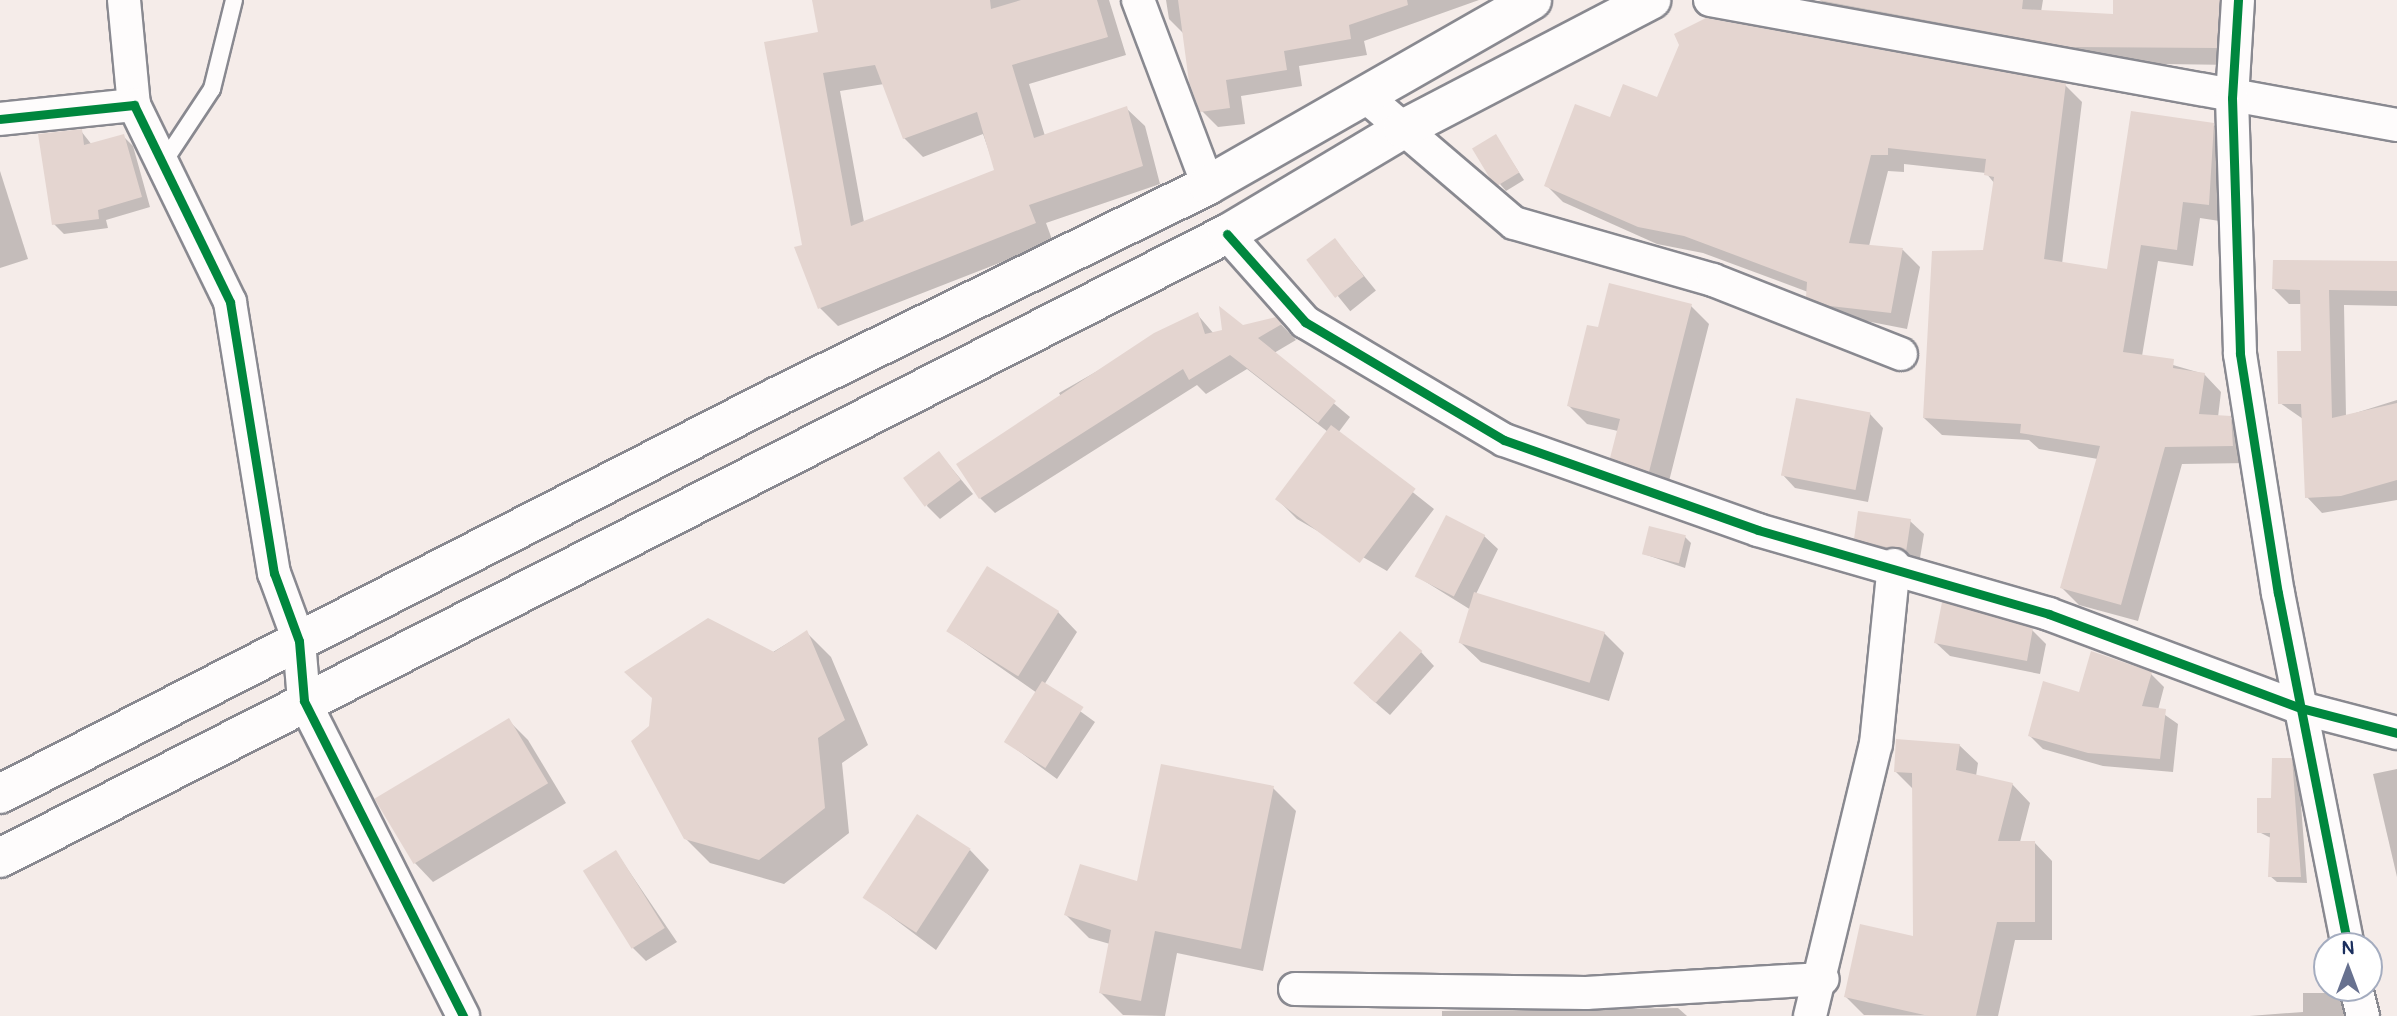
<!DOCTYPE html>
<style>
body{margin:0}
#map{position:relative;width:2397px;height:1016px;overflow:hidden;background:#f5ece9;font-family:Pangolin,sans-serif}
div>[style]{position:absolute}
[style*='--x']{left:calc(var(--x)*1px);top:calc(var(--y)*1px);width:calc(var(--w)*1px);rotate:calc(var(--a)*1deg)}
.shadow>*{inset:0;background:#0003;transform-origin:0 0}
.building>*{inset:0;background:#e4d5d0;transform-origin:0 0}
.roads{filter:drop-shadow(2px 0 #898990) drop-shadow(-2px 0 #898990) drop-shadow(0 2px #898990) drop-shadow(0 -2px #898990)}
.lane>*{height:16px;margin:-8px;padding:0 8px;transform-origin:8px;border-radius:8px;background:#fefcfc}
.street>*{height:32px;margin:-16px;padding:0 16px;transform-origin:16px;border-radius:16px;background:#fefcfc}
.secondary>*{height:38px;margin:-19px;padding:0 19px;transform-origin:19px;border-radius:19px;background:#fefcfc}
.cycleway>*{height:9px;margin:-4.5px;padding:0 4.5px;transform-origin:4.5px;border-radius:4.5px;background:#00873e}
span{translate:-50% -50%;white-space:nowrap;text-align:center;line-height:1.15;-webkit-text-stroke:7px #fff;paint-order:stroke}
.north{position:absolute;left:2313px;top:932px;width:70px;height:70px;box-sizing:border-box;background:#fff;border:2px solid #a4acbf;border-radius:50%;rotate:0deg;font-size:19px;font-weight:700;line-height:28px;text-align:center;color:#1b2f5e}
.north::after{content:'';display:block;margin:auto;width:24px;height:32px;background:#67718f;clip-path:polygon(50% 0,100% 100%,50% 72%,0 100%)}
</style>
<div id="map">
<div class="shadow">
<div style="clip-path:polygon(evenodd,813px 0,1109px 0,1126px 55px,1029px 84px,1045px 136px,1126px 108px,1145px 126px,1160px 184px,1046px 223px,1053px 242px,838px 326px,820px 308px,804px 246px,820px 33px,813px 0,884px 84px,904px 138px,923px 157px,983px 134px,996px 171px,864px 222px,840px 91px,884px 84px)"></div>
<div style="clip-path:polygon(1166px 0,1479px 0,1364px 41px,1367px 55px,1299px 66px,1302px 86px,1241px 96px,1245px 124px,1218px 127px,1202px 111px,1185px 35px,1169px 19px)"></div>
<div style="clip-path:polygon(1820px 0,2043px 0,2041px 12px,2114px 15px,2115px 0,2238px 0,2234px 65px,2091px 63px,1838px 19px)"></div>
<div style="clip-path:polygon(2065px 85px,2082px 102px,2062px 264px,2109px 271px,2214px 125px,2231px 142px,2226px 222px,2200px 218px,2193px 266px,2158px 261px,2142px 356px,2204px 374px,2221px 392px,2218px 417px,2230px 418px,2248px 435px,2250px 463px,2182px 464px,2138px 621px,2079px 605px,2062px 588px,2098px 459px,2039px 449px,2029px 440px,1942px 435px,1924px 418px,1984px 251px,1995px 184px,1986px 173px,1904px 164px,1904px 172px,1888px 171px,1869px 246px,1903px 250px,1920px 267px,1907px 329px,1825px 313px,1808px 292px,1703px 253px,1657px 244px,1563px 202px,1546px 185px,1611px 119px,1658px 99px)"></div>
<div style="clip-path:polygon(81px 131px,92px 145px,123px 136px,133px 146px,150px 207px,106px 220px,108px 228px,64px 234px,54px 224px)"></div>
<div style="clip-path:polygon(1496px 137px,1524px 180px,1506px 191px,1500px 184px)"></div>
<div style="clip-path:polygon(0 171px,28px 259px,0 268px)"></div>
<div style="left:1335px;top:240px;width:65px;height:33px;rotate:51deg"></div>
<div style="clip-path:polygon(2397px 263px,2397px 306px,2344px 305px,2346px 416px,2397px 400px,2397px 500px,2322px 513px,2307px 497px,2303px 419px,2280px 403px,2303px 352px,2302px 304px,2289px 304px,2274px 289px)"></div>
<div style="clip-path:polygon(1691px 306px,1709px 324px,1667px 489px,1630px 475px,1612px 457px,1618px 431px,1587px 424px,1569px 406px,1599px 329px)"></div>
<div style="clip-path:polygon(1197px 314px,1214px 334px,1276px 319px,1296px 340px,1274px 353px,1350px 417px,1338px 433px,1434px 509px,1387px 571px,1297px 519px,1277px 499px,1328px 432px,1247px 369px,1206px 394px,1197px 385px,995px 513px,980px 498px,1062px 398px,1059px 393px)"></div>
<div style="clip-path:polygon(1870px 414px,1883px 428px,1868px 502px,1795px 488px,1782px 474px)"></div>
<div style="clip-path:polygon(939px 453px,973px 494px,940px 519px,927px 506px)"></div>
<div style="clip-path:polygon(1910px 521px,1924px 534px,1919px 564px,1869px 552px,1856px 538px)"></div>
<div style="clip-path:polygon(1484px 536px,1498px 549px,1476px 594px,1604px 633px,1624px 653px,1609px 701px,1481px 662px,1461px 643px,1471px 610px,1418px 577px)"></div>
<div style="clip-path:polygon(1685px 537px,1691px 543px,1685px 568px,1644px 554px)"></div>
<div style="clip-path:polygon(1058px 612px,1077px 632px,1044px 685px,1095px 722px,1057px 779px,1005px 741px,1037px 693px,948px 631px)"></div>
<div style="clip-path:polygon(2032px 630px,2046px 644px,2040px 674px,1950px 656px,1936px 643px)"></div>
<div style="clip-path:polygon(806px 632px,831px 657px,868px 745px,842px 763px,849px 833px,784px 884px,710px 863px,685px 838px,650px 727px)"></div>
<div style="clip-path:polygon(1421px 652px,1434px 666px,1390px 715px,1369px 697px)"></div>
<div style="clip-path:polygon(2151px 674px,2164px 687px,2158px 710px,2178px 724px,2173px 772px,2103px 766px,2043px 749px,2030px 736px,2080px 694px)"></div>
<div style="clip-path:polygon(509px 721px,528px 740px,566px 803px,433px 882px,414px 862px)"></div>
<div style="clip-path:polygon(1959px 745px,1978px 763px,1976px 776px,2012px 784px,2030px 803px,2020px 842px,2034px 842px,2052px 861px,2052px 940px,2015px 940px,1998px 1016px,1864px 1015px,1845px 996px,1914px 938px,1913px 789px,1896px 772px)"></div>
<div style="clip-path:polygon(2291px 760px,2298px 766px,2307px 883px,2277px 882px,2270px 876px,2271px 838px,2259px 832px)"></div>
<div style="clip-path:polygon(2397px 769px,2397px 877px,2373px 774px)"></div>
<div style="clip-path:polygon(1273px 788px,1296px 811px,1263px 971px,1177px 953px,1165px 1016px,1123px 1015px,1100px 992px,1110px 944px,1089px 938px,1066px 915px,1138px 883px)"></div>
<div style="clip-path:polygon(970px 850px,989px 870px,936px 950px,865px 897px)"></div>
<div style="clip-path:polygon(616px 852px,677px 942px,646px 961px,633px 948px)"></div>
<div style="clip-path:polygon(2303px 993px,2337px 993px,2358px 1016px,2249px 1016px,2303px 1012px)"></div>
<div style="clip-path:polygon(1678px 1008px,1687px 1016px,1442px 1016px,1442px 1011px)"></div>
</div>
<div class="building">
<div style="clip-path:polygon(evenodd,812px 0,990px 0,991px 9px,1021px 0,1097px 0,1108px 37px,1012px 65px,1034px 138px,1127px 106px,1143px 166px,1029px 205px,1036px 223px,818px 309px,794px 247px,802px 245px,764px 42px,818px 32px,812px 0,875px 65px,903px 139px,977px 112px,994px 170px,851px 226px,823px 73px,875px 65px)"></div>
<div style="clip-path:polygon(1178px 0,1407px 0,1408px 5px,1349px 25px,1351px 39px,1284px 51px,1287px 70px,1226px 80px,1230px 108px,1200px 112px,1189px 82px)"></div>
<div style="clip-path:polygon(1818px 0,2023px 0,2022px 9px,2113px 14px,2113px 0,2220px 0,2217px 48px,2071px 47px)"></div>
<div style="clip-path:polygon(1706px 18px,2066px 83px,2044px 259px,2107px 269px,2131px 111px,2214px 123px,2209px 205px,2183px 202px,2177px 250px,2141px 245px,2123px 352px,2174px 359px,2173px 368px,2205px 373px,2199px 414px,2231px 416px,2233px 446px,2165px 447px,2121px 605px,2060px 588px,2100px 446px,2020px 433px,2021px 424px,1923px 418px,1932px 251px,1983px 250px,1994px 177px,1984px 175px,1986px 159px,1888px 148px,1888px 155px,1871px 155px,1849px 243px,1903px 248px,1891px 313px,1830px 306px,1806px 297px,1807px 282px,1684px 236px,1638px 227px,1544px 186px,1575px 104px,1610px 117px,1623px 84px,1657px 97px,1679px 45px,1674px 34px)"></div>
<div style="clip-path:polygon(82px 129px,84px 145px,124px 134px,142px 197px,98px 210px,99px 219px,52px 225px,38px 134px)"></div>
<div style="left:1496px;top:134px;width:45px;height:28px;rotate:59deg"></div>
<div style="left:1335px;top:238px;width:48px;height:36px;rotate:53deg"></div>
<div style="clip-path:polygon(2273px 260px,2397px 261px,2397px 291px,2329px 290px,2332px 418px,2397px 403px,2397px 480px,2341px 496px,2305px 498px,2301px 404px,2278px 404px,2277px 351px,2301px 351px,2300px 290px,2272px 289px)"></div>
<div style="clip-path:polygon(1609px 283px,1692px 304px,1649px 472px,1610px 458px,1620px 419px,1567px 406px,1587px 325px,1598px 327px)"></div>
<div style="clip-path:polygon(1219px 306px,1243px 325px,1276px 317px,1282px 324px,1258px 338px,1336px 401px,1318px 423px,1230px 355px,1189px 380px,1183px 369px,979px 499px,956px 464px,1154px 333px,1198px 312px,1205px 334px,1222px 330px)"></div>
<div style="left:1796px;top:398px;width:76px;height:79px;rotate:11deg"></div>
<div style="left:1331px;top:425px;width:106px;height:93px;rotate:37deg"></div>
<div style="left:939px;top:451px;width:36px;height:45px;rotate:53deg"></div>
<div style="clip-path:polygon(1858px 511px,1911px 519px,1906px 552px,1854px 539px)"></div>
<div style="left:1446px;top:515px;width:44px;height:69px;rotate:27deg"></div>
<div style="left:1649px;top:526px;width:38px;height:29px;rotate:14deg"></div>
<div style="left:987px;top:566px;width:85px;height:77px;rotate:32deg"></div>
<div style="left:1474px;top:592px;width:137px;height:53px;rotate:17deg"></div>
<div style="clip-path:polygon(1942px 602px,2033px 628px,2027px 661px,1934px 643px)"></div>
<div style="clip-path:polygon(708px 618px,774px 652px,807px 630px,845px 720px,818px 738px,825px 808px,759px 860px,684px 839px,631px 741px,649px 726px,652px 698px,624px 672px)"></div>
<div style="left:1400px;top:631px;width:30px;height:70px;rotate:42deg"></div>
<div style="clip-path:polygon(2091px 651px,2152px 672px,2142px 706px,2166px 709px,2160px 759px,2088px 753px,2028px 736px,2043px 681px,2079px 692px)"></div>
<div style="left:1042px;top:681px;width:49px;height:72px;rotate:32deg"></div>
<div style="left:509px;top:718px;width:76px;height:157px;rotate:59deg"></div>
<div style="clip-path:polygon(1896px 739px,1960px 744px,1956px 770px,2013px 783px,1998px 841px,2035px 841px,2035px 922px,1997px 922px,1976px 1016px,1929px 1016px,1844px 997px,1860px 924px,1913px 936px,1912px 773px,1894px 772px)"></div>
<div style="clip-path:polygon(2272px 758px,2292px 758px,2301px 877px,2268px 877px,2270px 833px,2257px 833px,2257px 798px,2271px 798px)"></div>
<div style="clip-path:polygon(1161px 764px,1274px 786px,1241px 949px,1155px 931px,1141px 1001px,1099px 993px,1111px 930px,1064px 915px,1080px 864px,1137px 881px)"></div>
<div style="left:917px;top:814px;width:64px;height:100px;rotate:33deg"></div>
<div style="left:616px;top:850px;width:92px;height:39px;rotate:58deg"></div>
</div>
<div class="roads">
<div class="lane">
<div style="--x:163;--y:163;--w:89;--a:-56.5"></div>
<div style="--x:212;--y:89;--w:92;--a:-76.1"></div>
</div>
<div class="street">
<div style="--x:124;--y:0;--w:105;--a:84.6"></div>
<div style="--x:1138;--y:0;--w:198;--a:69.3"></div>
<div style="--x:1710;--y:0;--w:698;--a:10.31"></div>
<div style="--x:2238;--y:0;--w:98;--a:93.5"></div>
<div style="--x:2232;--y:98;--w:256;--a:88.2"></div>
<div style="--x:2240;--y:354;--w:242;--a:81"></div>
<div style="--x:2278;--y:593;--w:360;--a:78.8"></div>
<div style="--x:1364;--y:95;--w:197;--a:40.5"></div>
<div style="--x:1514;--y:223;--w:207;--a:16"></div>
<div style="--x:1713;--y:280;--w:202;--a:21.5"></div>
<div style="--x:0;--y:119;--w:135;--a:-6"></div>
<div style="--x:134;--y:105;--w:219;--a:64"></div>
<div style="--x:230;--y:302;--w:275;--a:80.8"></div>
<div style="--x:274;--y:573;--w:72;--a:69.8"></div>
<div style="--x:299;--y:641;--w:60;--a:85.2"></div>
<div style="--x:304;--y:701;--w:353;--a:63.2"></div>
<div style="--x:1227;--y:234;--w:118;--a:48.4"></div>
<div style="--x:1305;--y:322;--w:231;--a:30.7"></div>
<div style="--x:1504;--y:440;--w:269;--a:19.5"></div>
<div style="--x:1758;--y:530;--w:303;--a:16.1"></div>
<div style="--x:2049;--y:614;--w:269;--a:20.5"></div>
<div style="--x:2301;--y:708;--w:99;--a:14.6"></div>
<div style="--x:2356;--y:988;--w:29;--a:76"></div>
<div style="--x:1295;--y:989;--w:291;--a:0.8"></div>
<div style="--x:1586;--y:993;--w:237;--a:-3.4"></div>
<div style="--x:1810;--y:1016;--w:280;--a:-76.4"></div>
<div style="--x:1876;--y:744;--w:180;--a:-84.3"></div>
</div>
<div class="secondary">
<div style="--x:0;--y:794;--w:874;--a:-27.09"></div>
<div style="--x:778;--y:396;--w:479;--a:-26.1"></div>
<div style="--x:1208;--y:185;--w:373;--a:-29.7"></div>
<div style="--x:0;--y:858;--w:1377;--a:-26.96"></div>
<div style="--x:1227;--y:234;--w:205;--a:-30.8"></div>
<div style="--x:1403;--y:129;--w:280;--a:-27.5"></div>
</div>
</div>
<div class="cycleway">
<div style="--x:2238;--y:0;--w:98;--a:93.5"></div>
<div style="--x:2232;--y:98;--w:256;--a:88.2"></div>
<div style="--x:2240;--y:354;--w:242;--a:81"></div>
<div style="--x:2278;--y:593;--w:360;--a:78.8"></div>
<div style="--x:0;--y:119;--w:135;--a:-6"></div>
<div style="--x:134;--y:105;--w:219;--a:64"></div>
<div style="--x:230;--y:302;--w:275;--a:80.8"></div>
<div style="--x:274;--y:573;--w:72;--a:69.8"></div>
<div style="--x:299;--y:641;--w:60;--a:85.2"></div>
<div style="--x:304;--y:701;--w:353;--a:63.2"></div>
<div style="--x:1227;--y:234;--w:118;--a:48.4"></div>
<div style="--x:1305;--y:322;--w:231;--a:30.7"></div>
<div style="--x:1504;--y:440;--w:269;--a:19.5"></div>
<div style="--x:1758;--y:530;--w:303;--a:16.1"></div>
<div style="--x:2049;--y:614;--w:269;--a:20.5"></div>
<div style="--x:2301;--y:708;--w:99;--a:14.6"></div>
</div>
<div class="north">N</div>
</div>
